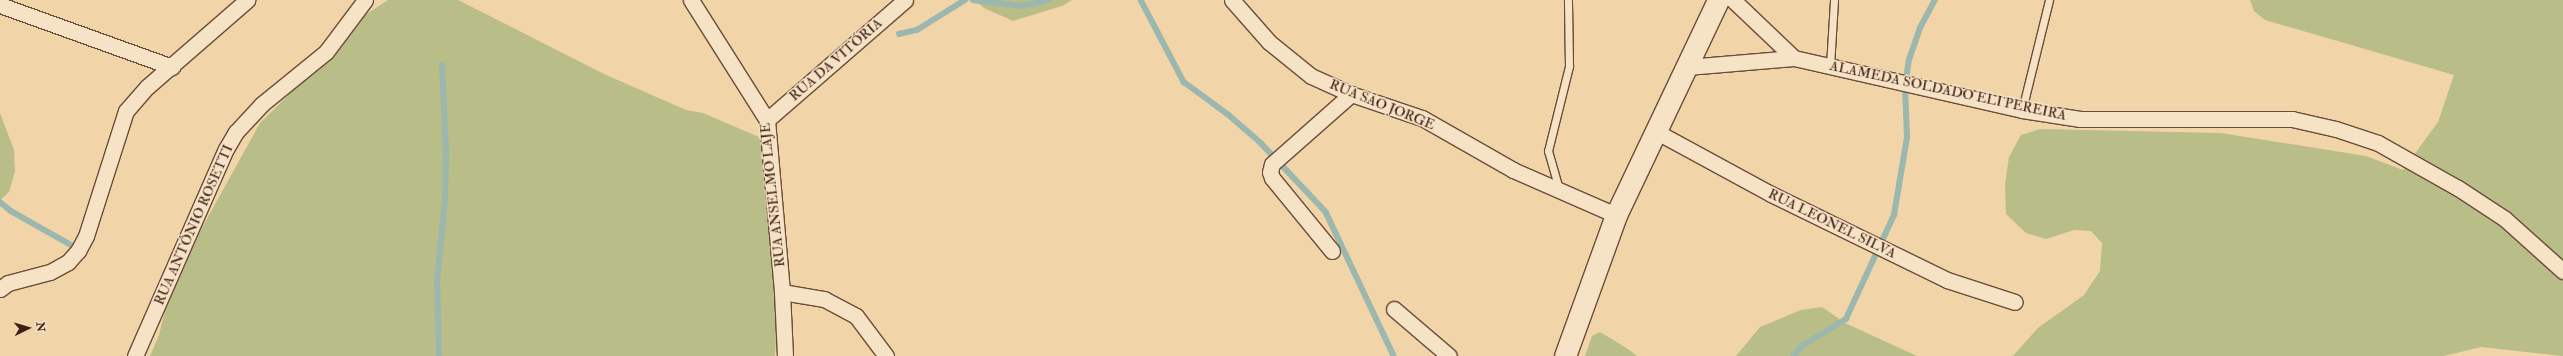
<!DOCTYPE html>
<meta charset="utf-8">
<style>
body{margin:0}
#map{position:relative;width:2563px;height:356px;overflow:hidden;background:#f1d4a8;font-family:"IM FELL Double Pica",serif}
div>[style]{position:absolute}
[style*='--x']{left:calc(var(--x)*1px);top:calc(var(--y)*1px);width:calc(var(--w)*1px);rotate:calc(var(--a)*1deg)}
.green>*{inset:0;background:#b9bd88}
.stream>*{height:5.5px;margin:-2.75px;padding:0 2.75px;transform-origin:2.75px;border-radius:2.75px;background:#9bb7ae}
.roads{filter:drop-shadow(1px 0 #6a4d39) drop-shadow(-1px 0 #6a4d39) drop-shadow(0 1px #6a4d39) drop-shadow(0 -1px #6a4d39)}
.lane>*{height:7px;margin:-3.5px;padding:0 3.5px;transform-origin:3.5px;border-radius:3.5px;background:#f6e3c6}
.street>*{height:15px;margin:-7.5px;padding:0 7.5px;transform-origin:7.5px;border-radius:7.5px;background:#f6e3c6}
.secondary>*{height:21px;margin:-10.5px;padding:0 10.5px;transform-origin:10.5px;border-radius:10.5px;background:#f6e3c6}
span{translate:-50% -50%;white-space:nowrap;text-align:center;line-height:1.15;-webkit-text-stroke:3px #f6e3c6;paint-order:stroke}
.street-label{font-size:14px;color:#3d2014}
.north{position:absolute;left:8px;top:308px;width:40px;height:40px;-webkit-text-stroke:3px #f6e3c6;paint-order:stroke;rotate:85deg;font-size:11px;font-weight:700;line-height:16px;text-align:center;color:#3d2014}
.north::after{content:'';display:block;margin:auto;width:14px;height:18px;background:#3d2014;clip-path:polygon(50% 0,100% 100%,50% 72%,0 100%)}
</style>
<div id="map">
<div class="green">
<div style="clip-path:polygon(388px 0,458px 0,604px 74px,686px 110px,703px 113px,759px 137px,770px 163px,777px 319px,775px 356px,150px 356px,159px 335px,172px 282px,260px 123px,313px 71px,356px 21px)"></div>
<div style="clip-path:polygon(975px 0,1072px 0,1062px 6px,1013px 21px,984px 8px)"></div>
<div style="clip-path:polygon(2250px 0,2563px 0,2563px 356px,2481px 347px,2444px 356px,2013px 356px,2038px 328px,2084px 295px,2100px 271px,2102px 243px,2091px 231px,2074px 230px,2046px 239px,2026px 233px,2006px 214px,2005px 184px,2009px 157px,2021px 135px,2040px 129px,2221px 133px,2366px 156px,2403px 170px,2438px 122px,2454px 75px,2265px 20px,2254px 11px)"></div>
<div style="clip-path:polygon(0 113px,14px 150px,15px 171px,9px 192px,0 200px)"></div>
<div style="clip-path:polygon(1822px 307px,1845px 323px,1917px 356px,1736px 356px,1760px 327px,1801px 310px)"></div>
<div style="clip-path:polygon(1600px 332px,1628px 349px,1637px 356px,1585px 356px,1592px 336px)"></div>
</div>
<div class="stream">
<div style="--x:973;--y:0;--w:49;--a:7"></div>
<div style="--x:1022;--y:6;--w:28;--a:-13"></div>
<div style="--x:1141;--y:0;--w:93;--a:62.3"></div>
<div style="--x:1184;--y:82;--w:56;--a:36.3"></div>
<div style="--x:1229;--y:115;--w:43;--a:41.2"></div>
<div style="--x:1261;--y:143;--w:95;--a:46.7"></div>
<div style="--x:1326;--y:212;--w:159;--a:64.7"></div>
<div style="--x:899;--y:34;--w:18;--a:-13"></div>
<div style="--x:917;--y:30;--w:57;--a:-32"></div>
<div style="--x:0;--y:202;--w:14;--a:39"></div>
<div style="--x:11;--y:211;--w:69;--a:29.5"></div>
<div style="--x:439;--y:356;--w:74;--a:-91.5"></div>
<div style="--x:437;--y:282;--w:83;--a:-84.5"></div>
<div style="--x:445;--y:199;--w:44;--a:-88.7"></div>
<div style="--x:446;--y:155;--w:90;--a:-92.5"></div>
<div style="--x:1794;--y:356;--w:13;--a:-51"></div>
<div style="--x:1802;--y:346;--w:52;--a:-31.5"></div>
<div style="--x:1846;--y:319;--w:115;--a:-65.2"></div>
<div style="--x:1894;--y:215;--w:79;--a:-80.5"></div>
<div style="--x:1907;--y:137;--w:50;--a:-92.3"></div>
<div style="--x:1905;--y:87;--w:27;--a:-82"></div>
<div style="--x:1909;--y:60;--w:34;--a:-71"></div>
<div style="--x:1920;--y:28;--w:32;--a:-62"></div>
</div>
<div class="roads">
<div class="lane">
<div style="--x:1830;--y:66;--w:66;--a:-86.5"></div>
<div style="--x:2022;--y:110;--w:113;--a:-76.2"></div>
<div style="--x:1559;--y:189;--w:40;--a:-106"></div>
<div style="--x:1548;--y:151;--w:88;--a:-76.1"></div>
<div style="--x:1569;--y:66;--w:66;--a:-90.9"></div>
</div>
<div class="street">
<div style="--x:691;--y:0;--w:142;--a:57.7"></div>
<div style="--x:767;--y:120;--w:173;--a:85"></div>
<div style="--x:782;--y:292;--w:64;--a:87.3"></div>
<div style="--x:1232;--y:0;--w:56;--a:48.6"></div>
<div style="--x:1269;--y:42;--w:54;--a:39"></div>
<div style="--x:1311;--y:76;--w:44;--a:24.2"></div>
<div style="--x:1351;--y:94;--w:75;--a:18.7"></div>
<div style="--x:1422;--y:118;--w:105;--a:29.7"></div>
<div style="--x:1513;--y:170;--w:112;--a:23.6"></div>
<div style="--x:1733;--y:0;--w:84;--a:43.6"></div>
<div style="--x:0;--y:5;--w:183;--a:19.8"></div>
<div style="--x:1687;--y:67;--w:107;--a:-4.8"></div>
<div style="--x:1794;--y:58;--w:234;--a:12.8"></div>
<div style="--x:2022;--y:110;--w:59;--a:8.8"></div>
<div style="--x:2080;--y:119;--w:212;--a:0"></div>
<div style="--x:2292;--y:119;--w:45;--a:12.8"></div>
<div style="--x:2336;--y:129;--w:44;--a:18.4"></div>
<div style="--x:2378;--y:143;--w:92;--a:29.4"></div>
<div style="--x:2458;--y:188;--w:56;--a:33.4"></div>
<div style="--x:2505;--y:219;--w:78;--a:41.9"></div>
<div style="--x:767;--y:120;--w:183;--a:-41"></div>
<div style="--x:1655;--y:131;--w:132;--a:28.5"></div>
<div style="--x:1771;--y:194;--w:196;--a:26"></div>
<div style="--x:1947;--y:280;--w:71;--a:17.9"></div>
<div style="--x:1332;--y:251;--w:94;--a:-129.4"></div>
<div style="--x:1272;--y:178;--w:6;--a:-108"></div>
<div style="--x:1270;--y:172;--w:8;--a:-76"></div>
<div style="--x:1272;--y:164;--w:106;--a:-41.5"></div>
<div style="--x:0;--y:289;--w:10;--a:-37"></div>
<div style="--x:8;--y:283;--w:43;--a:-14.7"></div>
<div style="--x:50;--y:272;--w:21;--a:-29"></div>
<div style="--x:68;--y:262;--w:15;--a:-48"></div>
<div style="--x:78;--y:251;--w:17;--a:-62"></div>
<div style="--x:86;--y:236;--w:131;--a:-72.3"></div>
<div style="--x:126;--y:111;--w:32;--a:-49"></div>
<div style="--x:147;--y:87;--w:133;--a:-41"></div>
<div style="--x:782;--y:292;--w:43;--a:9.5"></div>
<div style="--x:824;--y:299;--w:36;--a:28"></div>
<div style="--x:856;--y:316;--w:50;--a:53.1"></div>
<div style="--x:1394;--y:309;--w:72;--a:40.5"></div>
<div style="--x:135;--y:356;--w:226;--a:-66.3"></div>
<div style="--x:226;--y:149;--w:20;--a:-60"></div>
<div style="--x:236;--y:132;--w:38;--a:-47"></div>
<div style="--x:262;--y:104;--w:82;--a:-39.1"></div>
<div style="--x:326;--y:52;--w:65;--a:-53.1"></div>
</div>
<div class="secondary">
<div style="--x:1565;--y:356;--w:150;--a:-70.1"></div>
<div style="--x:1616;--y:215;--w:238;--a:-64.6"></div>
</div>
</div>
<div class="street-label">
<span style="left:836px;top:60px;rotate:-41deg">RUA DA VITÓRIA</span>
<span style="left:1948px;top:91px;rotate:12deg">ALAMEDA SOLDADO ELI PEREIRA</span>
<span style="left:1382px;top:105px;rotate:22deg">RUA SÃO JORGE</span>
<span style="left:773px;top:195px;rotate:-96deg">RUA ANSELMO LAJE</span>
<span style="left:1832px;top:224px;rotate:26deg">RUA LEONEL SILVA</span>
<span style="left:194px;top:225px;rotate:-66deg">RUA ANTÔNIO ROSETTI</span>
</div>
<div class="north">N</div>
</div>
